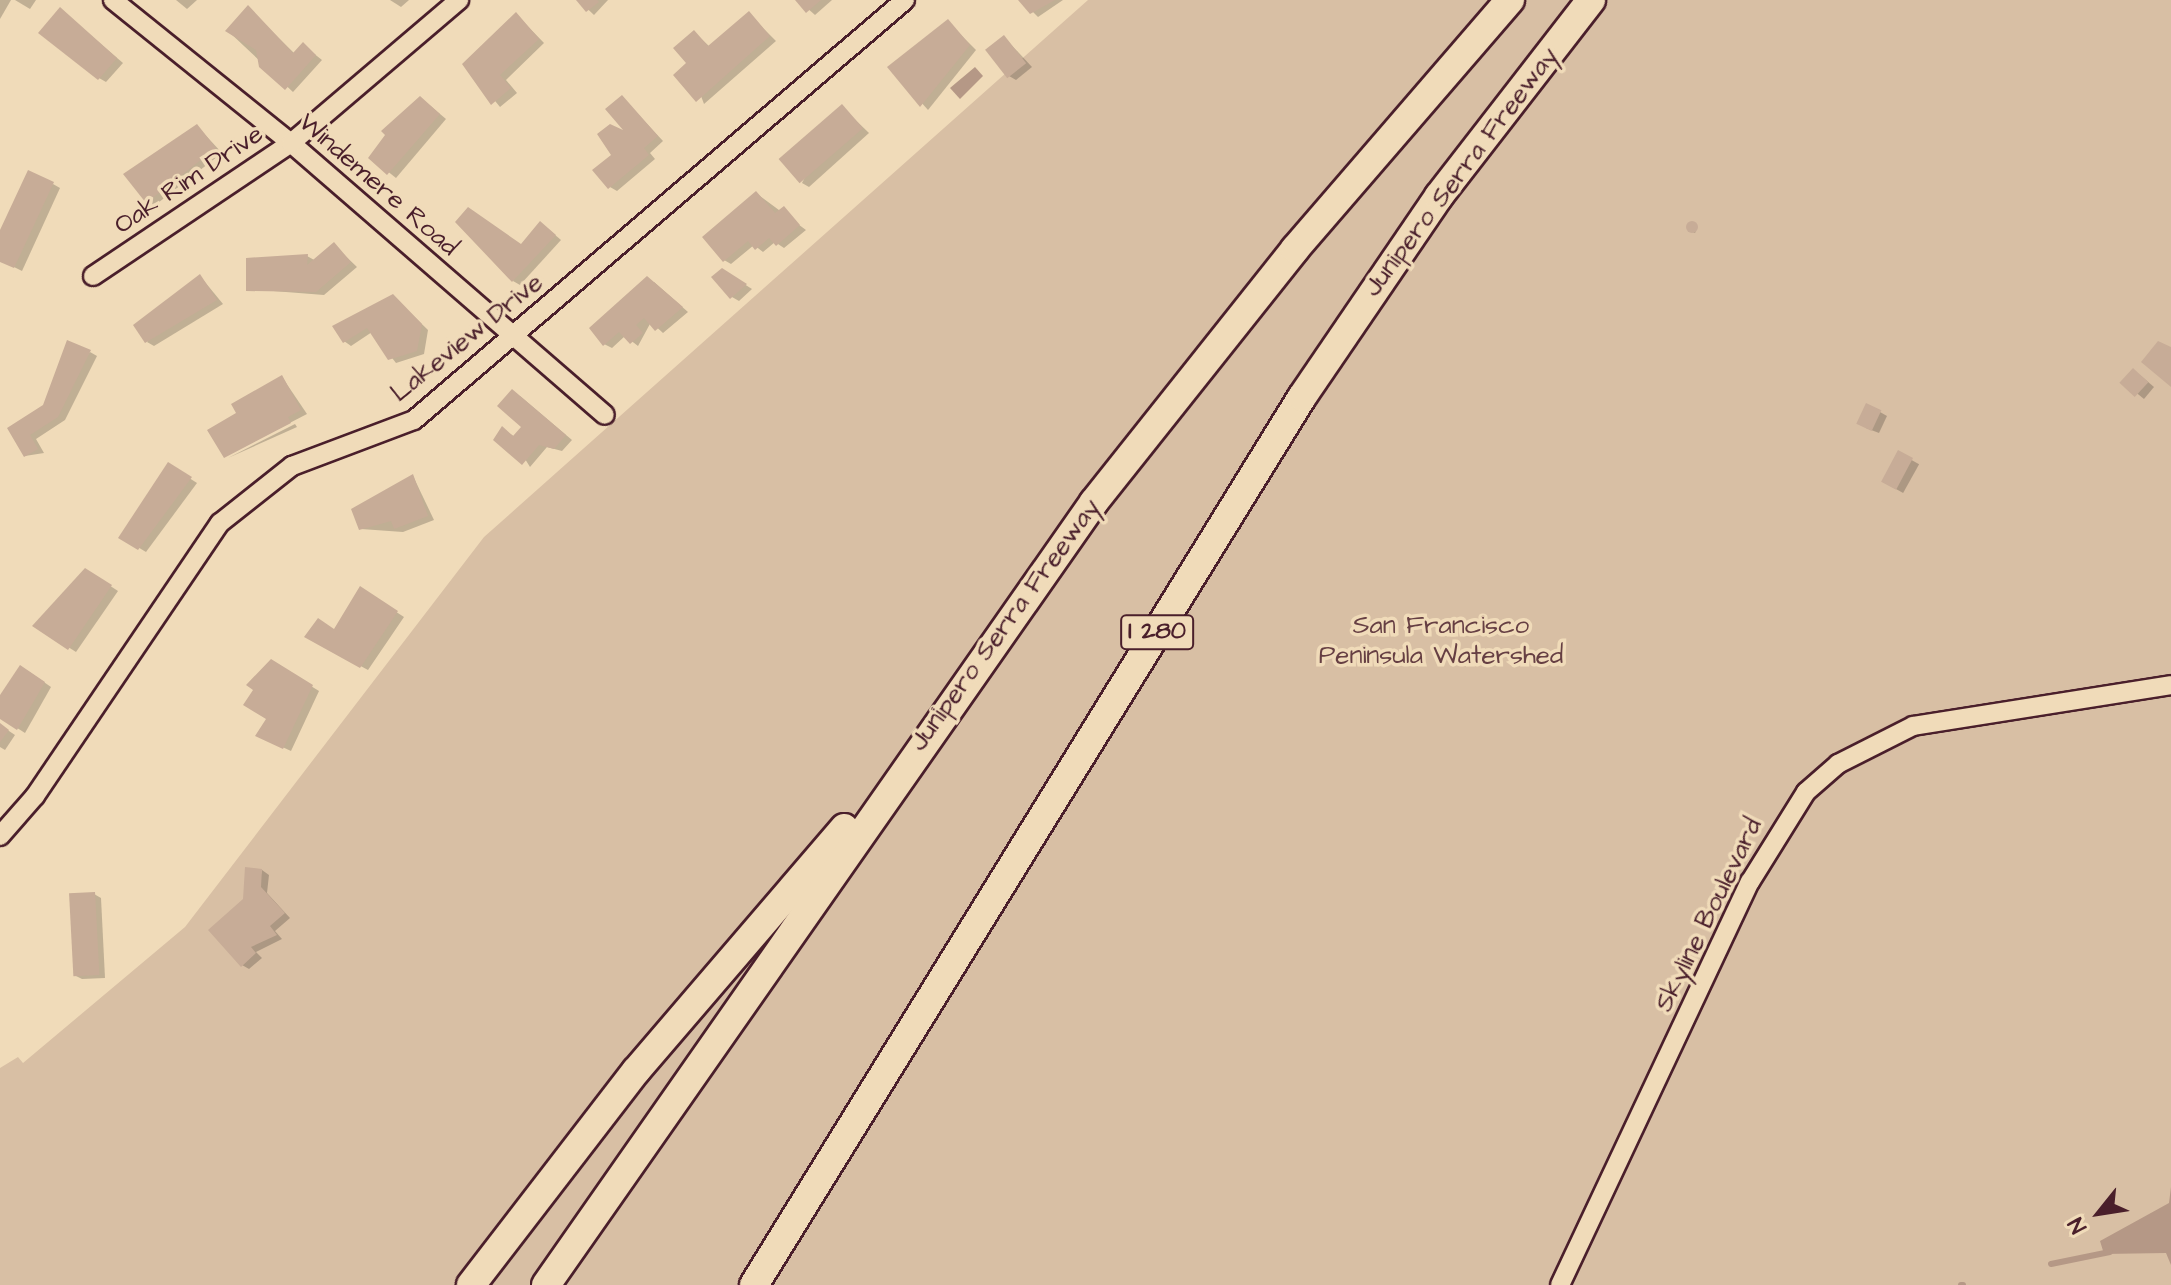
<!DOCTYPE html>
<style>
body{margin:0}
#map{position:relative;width:2171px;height:1285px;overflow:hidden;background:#f0dbb9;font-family:"Architects Daughter",sans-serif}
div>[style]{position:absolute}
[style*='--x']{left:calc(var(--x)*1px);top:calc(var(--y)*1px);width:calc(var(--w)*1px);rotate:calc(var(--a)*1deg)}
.green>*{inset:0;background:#d8bfa4}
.water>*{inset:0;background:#b59886}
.shadow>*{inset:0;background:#0003;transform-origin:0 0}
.stream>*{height:6px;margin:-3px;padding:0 3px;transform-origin:3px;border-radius:3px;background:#b59886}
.building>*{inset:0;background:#c7ac97;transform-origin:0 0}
.round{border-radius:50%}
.roads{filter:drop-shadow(2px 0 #4a1f2b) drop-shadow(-2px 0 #4a1f2b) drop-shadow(0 2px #4a1f2b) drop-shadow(0 -2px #4a1f2b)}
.minor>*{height:18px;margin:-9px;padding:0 9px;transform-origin:9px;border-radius:9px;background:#f0dbb9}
.highway>*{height:28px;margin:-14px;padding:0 14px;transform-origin:14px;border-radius:14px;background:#f0dbb9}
span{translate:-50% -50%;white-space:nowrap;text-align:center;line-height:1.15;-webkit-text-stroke:7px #f0dbb9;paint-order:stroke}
.shield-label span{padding:2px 6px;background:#f0dbb9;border:2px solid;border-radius:6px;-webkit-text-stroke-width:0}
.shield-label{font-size:24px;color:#4a1f2b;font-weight:700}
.street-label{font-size:26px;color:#4a1f2b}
.park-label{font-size:26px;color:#663f43}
.north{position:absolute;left:2059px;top:1173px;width:80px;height:80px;-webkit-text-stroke:6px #f0dbb9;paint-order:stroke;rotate:240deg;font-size:22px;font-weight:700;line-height:32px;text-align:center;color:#4a1f2b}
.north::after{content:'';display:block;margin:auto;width:28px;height:36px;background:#4a1f2b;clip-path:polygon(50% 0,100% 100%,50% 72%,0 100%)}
</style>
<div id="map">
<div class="green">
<div style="clip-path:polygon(1088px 0,2171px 0,2171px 1285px,0 1285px,0 1068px,18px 1057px,23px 1063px,185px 927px,484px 537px)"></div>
</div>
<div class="water">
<div style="clip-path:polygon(975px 67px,983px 76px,960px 99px,950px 88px)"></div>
<div style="clip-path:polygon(2171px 1187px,2171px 1265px,2166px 1253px,2104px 1254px,2100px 1241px,2169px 1203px)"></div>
</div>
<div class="shadow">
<div style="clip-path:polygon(0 0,11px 0,0 19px)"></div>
<div style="clip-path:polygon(15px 0,36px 0,30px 9px)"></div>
<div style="clip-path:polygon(176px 0,197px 0,187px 9px)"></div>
<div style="clip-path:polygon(390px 0,409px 0,401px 7px)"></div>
<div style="clip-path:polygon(578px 0,608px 0,594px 15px)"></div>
<div style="clip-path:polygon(798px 0,832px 0,815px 15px)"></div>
<div style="clip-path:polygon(1021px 0,1063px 0,1038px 17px)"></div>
<div style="clip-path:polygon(248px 8px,295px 54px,303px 45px,322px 60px,293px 92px,228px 31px)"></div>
<div style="clip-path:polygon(61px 10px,123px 63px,106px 82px,99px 78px)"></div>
<div style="clip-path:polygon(516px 14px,544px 43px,506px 80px,517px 93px,500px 107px,465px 64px)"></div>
<div style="clip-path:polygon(749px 14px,776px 41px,704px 104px,689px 64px,694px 32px,710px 47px)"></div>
<div style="clip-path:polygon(948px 22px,976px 50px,928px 110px,890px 67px)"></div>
<div style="clip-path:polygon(1004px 37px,1032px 67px,1016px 80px,1009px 76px)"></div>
<div style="clip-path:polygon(622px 97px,663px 141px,650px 153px,655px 159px,617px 191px,610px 187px,631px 136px)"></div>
<div style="clip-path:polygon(427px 103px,446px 119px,396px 178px,371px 158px)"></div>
<div style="clip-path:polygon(842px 107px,869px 133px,809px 187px,802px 183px)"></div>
<div style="clip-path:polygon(197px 126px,222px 153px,154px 206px,147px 202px)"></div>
<div style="clip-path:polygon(53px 184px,60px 188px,22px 271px,0 260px,0 235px)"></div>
<div style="clip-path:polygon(756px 193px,806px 230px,784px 248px,775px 242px,763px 252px,754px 245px,731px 264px,724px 260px)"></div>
<div style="clip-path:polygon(1694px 224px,1696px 232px,1694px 233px,1689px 226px)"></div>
<div style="clip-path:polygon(547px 228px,561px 240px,520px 285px,513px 281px,522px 246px)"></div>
<div style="clip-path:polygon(334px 245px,357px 267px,324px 295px,248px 289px,307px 256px,316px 261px)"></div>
<div style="clip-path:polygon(722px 270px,752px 289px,739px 301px,732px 297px)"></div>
<div style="clip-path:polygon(200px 276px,223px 304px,154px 346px,147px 342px)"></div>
<div style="clip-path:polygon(654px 282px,688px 312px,663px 333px,651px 322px,638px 346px,625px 336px,612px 348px,604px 344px)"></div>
<div style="clip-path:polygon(393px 296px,428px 330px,424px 354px,396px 363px,372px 332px,351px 346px,344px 341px)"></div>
<div style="clip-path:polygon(90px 352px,97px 356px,65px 420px,36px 439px,44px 453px,25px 456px,10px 429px,45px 406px)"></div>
<div style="clip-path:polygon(2140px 375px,2154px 387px,2144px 399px,2123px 382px)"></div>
<div style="clip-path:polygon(282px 377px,307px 414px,226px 456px,239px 414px)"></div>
<div style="clip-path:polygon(520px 396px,572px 440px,562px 451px,547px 447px,530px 467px,509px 433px,515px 437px,524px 427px)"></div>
<div style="clip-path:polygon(1880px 412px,1887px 416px,1879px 433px,1866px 428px)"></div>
<div style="clip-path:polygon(295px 424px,297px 427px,228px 458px)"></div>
<div style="left:1899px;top:453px;width:23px;height:33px;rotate:29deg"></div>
<div style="clip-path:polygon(169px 465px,197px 483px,146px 552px,121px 537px)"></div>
<div style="clip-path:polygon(413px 476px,434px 520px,403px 532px,361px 529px)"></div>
<div style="clip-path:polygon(86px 570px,118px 591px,76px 652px,35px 626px)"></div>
<div style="clip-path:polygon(367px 593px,404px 617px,368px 670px,307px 637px,334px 631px)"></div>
<div style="clip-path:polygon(272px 662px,319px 691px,291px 751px,265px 739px)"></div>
<div style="clip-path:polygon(28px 671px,51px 687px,25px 733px,0 717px,0 698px)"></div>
<div style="clip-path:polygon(0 725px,15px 735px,5px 750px,0 747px)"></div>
<div style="clip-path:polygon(262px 870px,269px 875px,267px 893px,290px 918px,275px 931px,282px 939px,256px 952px,262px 958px,249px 969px,242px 965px)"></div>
<div style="clip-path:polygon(94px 894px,101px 898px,105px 978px,82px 979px,74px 975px)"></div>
</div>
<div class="stream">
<div style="--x:2051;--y:1264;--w:60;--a:-11.5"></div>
<div style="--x:1961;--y:1285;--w:2;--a:0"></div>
</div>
<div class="building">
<div style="clip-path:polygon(576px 0,597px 0,599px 2px,586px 12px)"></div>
<div style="clip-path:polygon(795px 0,821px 0,806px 13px)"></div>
<div style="clip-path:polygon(1018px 0,1055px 0,1030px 14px)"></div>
<div style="clip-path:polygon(248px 5px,293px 53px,303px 42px,316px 55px,285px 90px,259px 67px,256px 50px,225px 31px)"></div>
<div style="clip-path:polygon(60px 7px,117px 58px,98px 80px,38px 33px)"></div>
<div style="clip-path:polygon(749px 11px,770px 36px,696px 102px,673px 75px,686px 63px,673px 48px,694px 30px,708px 46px)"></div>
<div style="clip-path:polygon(516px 12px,539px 39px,500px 75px,511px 88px,491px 105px,462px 64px)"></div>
<div style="clip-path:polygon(948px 19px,970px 45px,920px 107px,887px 67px)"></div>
<div style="left:1004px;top:35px;width:36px;height:24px;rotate:52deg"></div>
<div style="clip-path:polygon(622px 95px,658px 136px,644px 148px,649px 155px,608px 189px,592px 170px,611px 155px,597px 134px,610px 124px,623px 130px,605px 109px)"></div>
<div style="clip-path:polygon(420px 96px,440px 114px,387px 175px,368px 158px,385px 135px,381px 131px)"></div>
<div style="left:842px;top:104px;width:32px;height:84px;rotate:49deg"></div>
<div style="clip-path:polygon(197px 124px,216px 148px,146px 203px,123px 174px)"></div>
<div style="clip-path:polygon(28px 170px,54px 182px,14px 268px,0 262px,0 230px)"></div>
<div style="clip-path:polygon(756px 191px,775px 213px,784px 206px,800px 225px,776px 246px,769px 238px,755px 250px,748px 241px,723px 262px,702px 237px)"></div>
<div style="clip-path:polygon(468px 207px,521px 244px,540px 221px,556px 235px,512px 282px,455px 222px)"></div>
<div class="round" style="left:1686px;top:221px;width:12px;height:12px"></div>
<div style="clip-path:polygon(334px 242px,351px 262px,316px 292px,246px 291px,246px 258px,308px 254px,307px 265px)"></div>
<div style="clip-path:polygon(722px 268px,747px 284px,730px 299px,711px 277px)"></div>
<div style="clip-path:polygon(200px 274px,217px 300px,145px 343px,133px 325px)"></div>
<div style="clip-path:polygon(647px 276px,683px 307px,655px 331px,644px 318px,636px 325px,643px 333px,630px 344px,619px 332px,603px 346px,589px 328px)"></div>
<div style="clip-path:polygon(393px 294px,422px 324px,417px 351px,388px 360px,367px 328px,343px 343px,332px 326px)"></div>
<div style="clip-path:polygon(67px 340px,91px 350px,58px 417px,30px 435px,38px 449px,24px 457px,7px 428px,43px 405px)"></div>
<div style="clip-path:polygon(2158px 341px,2171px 347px,2171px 387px,2141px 362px)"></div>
<div style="left:2133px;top:368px;width:21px;height:20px;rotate:43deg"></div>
<div style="clip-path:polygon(282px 375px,301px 410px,288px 417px,291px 423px,224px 458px,207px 430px,236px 413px,231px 404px)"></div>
<div style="clip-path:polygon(512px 389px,566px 435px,554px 449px,539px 445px,522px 465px,493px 440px,502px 426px,513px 436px,521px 427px,497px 406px)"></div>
<div style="left:1866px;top:403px;width:17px;height:23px;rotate:25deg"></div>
<div style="left:1898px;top:450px;width:17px;height:36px;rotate:28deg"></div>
<div style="clip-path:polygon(168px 462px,192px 477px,138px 550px,118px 538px)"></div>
<div style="clip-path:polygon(413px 474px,428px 516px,394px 529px,391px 521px,359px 530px,351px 509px)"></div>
<div style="clip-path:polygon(85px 568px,112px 585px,68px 650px,32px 626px)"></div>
<div style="clip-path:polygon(360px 586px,398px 611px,360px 668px,304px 637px,318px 618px,334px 629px)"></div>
<div style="clip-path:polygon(271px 659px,313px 685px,283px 749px,255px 736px,266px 719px,243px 705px,253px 690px,246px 685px)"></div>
<div style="clip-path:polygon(20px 665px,45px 682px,17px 730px,0 719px,0 695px)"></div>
<div style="clip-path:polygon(0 723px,9px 730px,0 742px)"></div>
<div style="clip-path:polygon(245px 867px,262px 869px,261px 887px,285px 913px,270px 926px,277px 935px,251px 947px,256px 953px,241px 967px,208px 930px,243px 899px)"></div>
<div style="left:95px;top:892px;width:83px;height:26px;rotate:87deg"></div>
</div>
<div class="roads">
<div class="minor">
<div style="--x:113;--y:0;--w:228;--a:38.8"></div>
<div style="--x:291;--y:143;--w:415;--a:40.9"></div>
<div style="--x:93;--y:276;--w:239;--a:-33.9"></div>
<div style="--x:291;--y:143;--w:221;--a:-40.4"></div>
<div style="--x:0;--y:836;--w:53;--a:-48.8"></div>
<div style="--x:35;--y:796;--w:330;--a:-55.9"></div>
<div style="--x:220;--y:523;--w:92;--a:-38.4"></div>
<div style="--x:292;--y:466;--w:130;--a:-20.7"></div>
<div style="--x:414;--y:420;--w:646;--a:-40.54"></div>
<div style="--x:1560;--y:1285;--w:446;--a:-64.8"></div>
<div style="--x:1750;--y:882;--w:106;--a:-58.1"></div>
<div style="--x:1806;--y:792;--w:43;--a:-41.2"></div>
<div style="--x:1838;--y:764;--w:84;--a:-26.9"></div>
<div style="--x:1913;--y:726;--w:261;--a:-9"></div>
</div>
<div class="highway">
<div style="--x:471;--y:1285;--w:270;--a:-52.4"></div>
<div style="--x:636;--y:1071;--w:320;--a:-49.4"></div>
<div style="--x:546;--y:1285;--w:956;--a:-55.01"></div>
<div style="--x:1094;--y:502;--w:323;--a:-51.5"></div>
<div style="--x:1295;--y:249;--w:329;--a:-49.2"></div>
<div style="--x:754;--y:1285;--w:1043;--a:-58.32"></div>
<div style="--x:1302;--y:397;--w:243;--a:-55.7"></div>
<div style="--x:1439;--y:196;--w:248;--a:-52.2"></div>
</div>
</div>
<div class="shield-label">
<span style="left:1157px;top:632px">I 280</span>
</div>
<div class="street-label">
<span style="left:1461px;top:172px;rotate:-53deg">Junipero Serra Freeway</span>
<span style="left:189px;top:180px;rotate:-34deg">Oak Rim Drive</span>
<span style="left:378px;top:185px;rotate:41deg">Windemere Road</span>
<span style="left:467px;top:338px;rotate:-39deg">Lakeview Drive</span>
<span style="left:1005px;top:625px;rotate:-54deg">Junipero Serra Freeway</span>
<span style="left:1709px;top:915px;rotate:-64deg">Skyline Boulevard</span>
</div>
<div class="park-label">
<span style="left:1441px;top:641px">San Francisco<br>Peninsula Watershed</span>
</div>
<div class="north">N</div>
</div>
